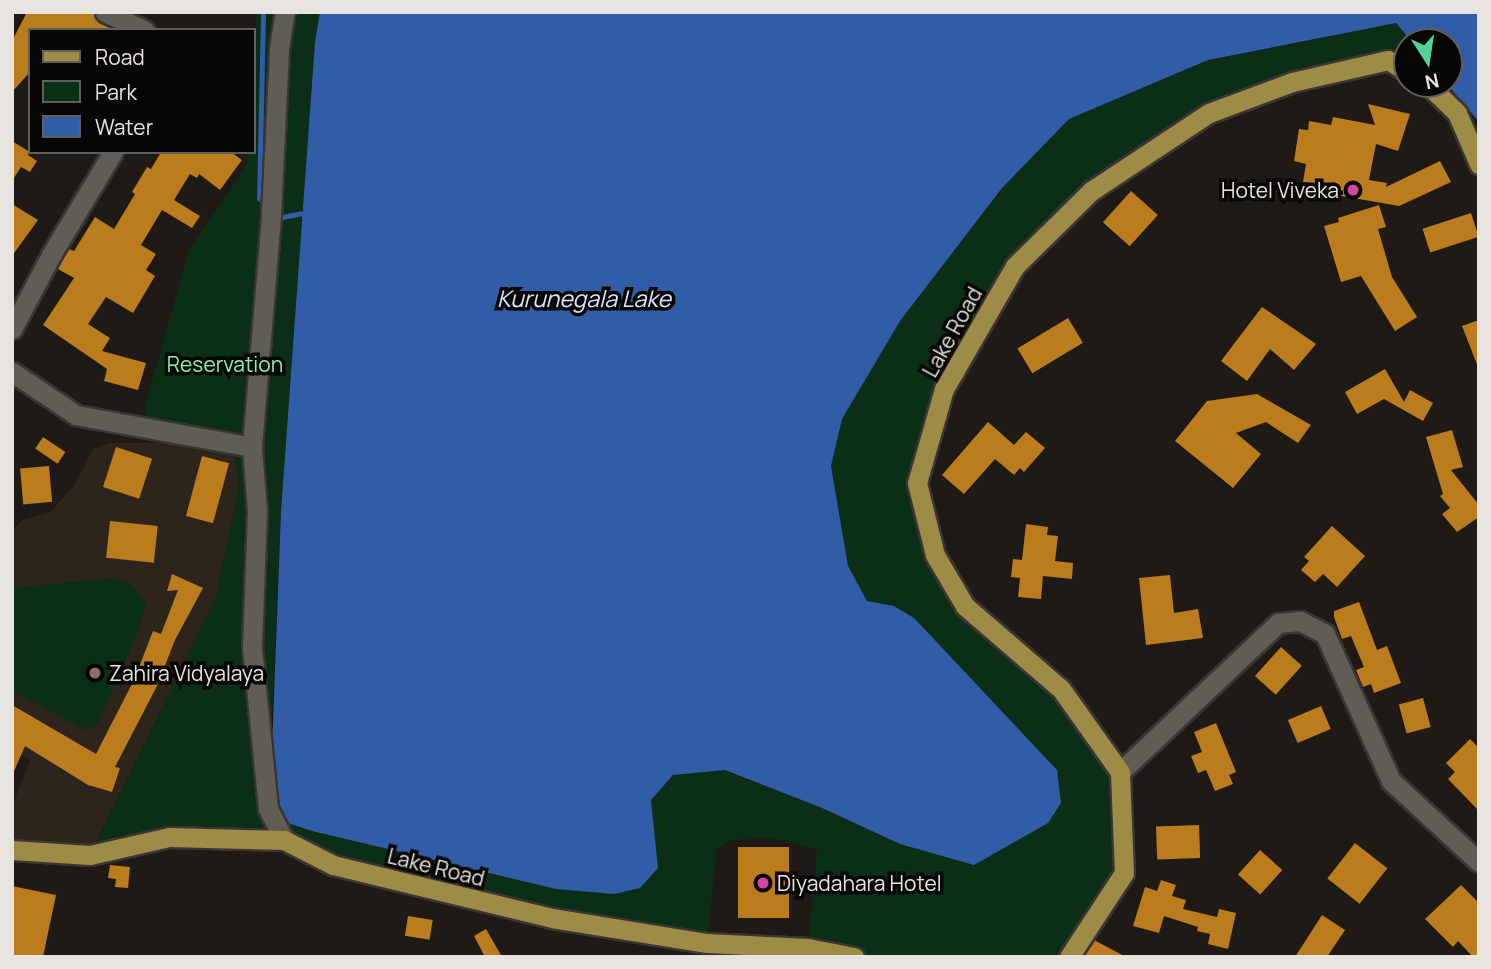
<!DOCTYPE html>
<style>
body{margin:0}
#map{position:relative;width:1491px;height:969px;overflow:hidden;background:#1f1a15;font-family:Manrope,sans-serif}
div>[style]{position:absolute}
[style*='--x']{left:calc(var(--x)*1px);top:calc(var(--y)*1px);width:calc(var(--w)*1px);rotate:calc(var(--a)*1deg)}
.built>*{inset:0;background:#2d241b}
.green>*{inset:0;background:#0b2e16}
.water>*{inset:0;background:#315da7}
.stream>*{height:5px;margin:-2.5px;padding:0 2.5px;transform-origin:2.5px;border-radius:2.5px;background:#315da7}
.building>*{inset:0;background:#ba7c1c;transform-origin:0 0}
.roads{filter:drop-shadow(2px 0 #3a3634) drop-shadow(-2px 0 #3a3634) drop-shadow(0 2px #3a3634) drop-shadow(0 -2px #3a3634)}
.minor>*{height:19px;margin:-9.5px;padding:0 9.5px;transform-origin:9.5px;border-radius:9.5px;background:#625c56}
.primary>*{height:19px;margin:-9.5px;padding:0 9.5px;transform-origin:9.5px;border-radius:9.5px;background:#9e8b46}
.dots>*{width:19px;height:19px;translate:-50% -50%;box-sizing:border-box;border:4px solid #070604;border-radius:50%}
span{translate:-50% -50%;white-space:nowrap;text-align:center;line-height:1.15;-webkit-text-stroke:7px #070604;paint-order:stroke}
.poi-label{font-size:21px;color:#e7e4e0}
.right{translate:-100% -50%;text-align:right}
.left{translate:0 -50%;text-align:left}
.street-label{font-size:21px;color:#e7e4e0}
.park-label{font-size:21px;color:#84f6a0}
.water-label{font-size:23px;color:#d8e5fa;font-style:italic}
.frame{position:absolute;inset:0;border:14px solid #e7e4e0;pointer-events:none}
.legend{position:absolute;left:28px;top:28px;width:228px;height:126px;box-sizing:border-box;background:#070604;border:2px solid #615f5c;margin:0;padding:9px 12px;list-style:none;font-size:21px;color:#e7e4e0}
.legend li{display:flex;align-items:center;gap:14px;height:35px}
.legend b{width:35px;border:2px solid #615f5c}
.north{position:absolute;left:1393px;top:28px;width:70px;height:70px;box-sizing:border-box;background:#070604;border:2px solid #615f5c;border-radius:50%;rotate:168deg;font-size:19px;font-weight:700;line-height:28px;text-align:center;color:#e7e4e0}
.north::after{content:'';display:block;margin:auto;width:24px;height:32px;background:#51d398;clip-path:polygon(50% 0,100% 100%,50% 72%,0 100%)}
</style>
<div id="map">
<div class="built">
<div style="clip-path:polygon(110px 443px,233px 443px,239px 487px,216px 597px,90px 855px,12px 850px,12px 807px,30px 760px,12px 750px,12px 530px,24px 519px,49px 513px,74px 486px,93px 449px)"></div>
</div>
<div class="green">
<div style="clip-path:polygon(256px 12px,320px 12px,315px 42px,281px 511px,268px 809px,285px 822px,312px 831px,556px 889px,658px 868px,651px 800px,673px 775px,724px 770px,822px 808px,900px 844px,962px 671px,914px 618px,894px 606px,867px 601px,848px 566px,831px 466px,842px 419px,900px 321px,1002px 188px,1069px 119px,1208px 60px,1396px 23px,1412px 42px,1407px 42px,1407px 72px,1388px 60px,1209px 113px,1091px 191px,1015px 266px,944px 389px,917px 483px,965px 606px,1061px 689px,1120px 772px,1124px 873px,1069px 957px,854px 957px,808px 948px,817px 850px,772px 838px,731px 840px,717px 848px,707px 943px,476px 901px,284px 840px,220px 836px,90px 855px,216px 597px,239px 487px,233px 443px,227px 431px,156px 429px,144px 410px,189px 250px,245px 168px,248px 152px,254px 152px)"></div>
<div style="clip-path:polygon(115px 578px,132px 585px,146px 604px,137px 634px,97px 725px,85px 730px,12px 691px,12px 588px)"></div>
</div>
<div class="water">
<div style="clip-path:polygon(320px 12px,1479px 12px,1479px 122px,1447px 84px,1449px 42px,1412px 42px,1396px 23px,1208px 60px,1069px 119px,1002px 188px,900px 321px,842px 419px,831px 466px,848px 566px,867px 601px,894px 606px,914px 618px,1057px 770px,1061px 803px,1048px 823px,974px 865px,900px 844px,822px 808px,725px 770px,673px 775px,651px 800px,658px 868px,640px 888px,614px 894px,556px 889px,312px 831px,285px 822px,274px 801px,271px 776px,281px 511px,315px 42px)"></div>
</div>
<div class="stream">
<div style="--x:263;--y:12;--w:186;--a:91.2"></div>
<div style="--x:259;--y:198;--w:9;--a:41"></div>
<div style="--x:276;--y:212;--w:8;--a:40"></div>
<div style="--x:282;--y:217;--w:20;--a:-11"></div>
</div>
<div class="building">
<div style="clip-path:polygon(27px 12px,93px 12px,99px 23px,114px 30px,30px 30px,30px 72px,12px 92px,12px 41px)"></div>
<div style="clip-path:polygon(1368px 104px,1410px 114px,1398px 151px,1376px 144px,1369px 180px,1387px 183px,1386px 187px,1440px 161px,1451px 182px,1399px 206px,1319px 192px,1320px 185px,1303px 182px,1306px 164px,1294px 161px,1299px 129px,1308px 130px,1309px 121px,1331px 125px,1333px 117px,1375px 125px)"></div>
<div style="clip-path:polygon(12px 141px,30px 152px,28px 155px,37px 161px,30px 172px,21px 167px,12px 181px)"></div>
<div style="clip-path:polygon(161px 152px,231px 152px,242px 160px,220px 190px,199px 174px,197px 178px,190px 174px,174px 200px,200px 216px,192px 228px,162px 210px,141px 245px,156px 254px,146px 270px,155px 276px,133px 313px,106px 297px,88px 324px,110px 338px,102px 351px,146px 363px,138px 390px,104px 381px,107px 369px,43px 325px,74px 278px,58px 269px,69px 249px,74px 251px,95px 217px,114px 229px,135px 194px,132px 192px,147px 167px,151px 169px)"></div>
<div style="left:1131px;top:191px;width:36px;height:42px;rotate:42deg"></div>
<div style="clip-path:polygon(12px 204px,38px 220px,12px 256px)"></div>
<div style="clip-path:polygon(1379px 205px,1386px 227px,1378px 229px,1392px 277px,1417px 317px,1395px 331px,1361px 276px,1341px 282px,1324px 226px,1339px 222px,1338px 218px)"></div>
<div style="left:1471px;top:213px;width:25px;height:51px;rotate:72deg"></div>
<div style="clip-path:polygon(1262px 307px,1316px 344px,1294px 370px,1270px 349px,1247px 381px,1221px 361px)"></div>
<div style="left:1068px;top:318px;width:29px;height:59px;rotate:59deg"></div>
<div style="clip-path:polygon(1479px 320px,1479px 367px,1478px 367px,1462px 326px)"></div>
<div style="clip-path:polygon(1385px 369px,1404px 402px,1410px 390px,1433px 403px,1423px 421px,1384px 399px,1357px 414px,1345px 392px)"></div>
<div style="clip-path:polygon(1257px 394px,1311px 425px,1298px 443px,1266px 422px,1236px 433px,1261px 454px,1233px 488px,1175px 441px,1207px 401px)"></div>
<div style="clip-path:polygon(988px 422px,1014px 445px,1026px 432px,1045px 448px,1024px 472px,1020px 468px,1014px 475px,995px 459px,964px 494px,942px 475px)"></div>
<div style="clip-path:polygon(1452px 430px,1463px 467px,1451px 470px,1479px 505px,1479px 517px,1457px 532px,1442px 514px,1450px 508px,1440px 496px,1443px 494px,1426px 437px)"></div>
<div style="left:43px;top:437px;width:27px;height:14px;rotate:34deg"></div>
<div style="left:116px;top:447px;width:38px;height:42px;rotate:18deg"></div>
<div style="left:202px;top:456px;width:28px;height:62px;rotate:15deg"></div>
<div style="left:49px;top:466px;width:36px;height:29px;rotate:85deg"></div>
<div style="left:110px;top:521px;width:48px;height:37px;rotate:6deg"></div>
<div style="clip-path:polygon(1026px 524px,1048px 527px,1047px 535px,1058px 536px,1055px 561px,1073px 563px,1072px 579px,1043px 576px,1041px 599px,1018px 597px,1020px 578px,1011px 577px,1013px 559px,1022px 560px)"></div>
<div style="clip-path:polygon(1332px 526px,1365px 556px,1337px 587px,1323px 574px,1315px 582px,1301px 570px,1309px 561px,1304px 557px)"></div>
<div style="clip-path:polygon(172px 574px,203px 588px,175px 640px,157px 686px,115px 767px,120px 768px,112px 792px,88px 785px,25px 746px,12px 776px,12px 705px,96px 754px,134px 680px,153px 631px,161px 634px,178px 590px,167px 591px)"></div>
<div style="clip-path:polygon(1170px 575px,1174px 613px,1198px 609px,1203px 638px,1146px 645px,1139px 578px)"></div>
<div style="clip-path:polygon(1359px 602px,1377px 650px,1387px 646px,1401px 683px,1374px 693px,1371px 684px,1363px 687px,1356px 670px,1364px 667px,1351px 636px,1342px 639px,1334px 617px,1334px 611px)"></div>
<div style="left:1281px;top:647px;width:28px;height:39px;rotate:42deg"></div>
<div style="left:1423px;top:698px;width:30px;height:25px;rotate:75deg"></div>
<div style="left:1321px;top:706px;width:25px;height:36px;rotate:67deg"></div>
<div style="clip-path:polygon(1216px 723px,1236px 772px,1229px 775px,1233px 784px,1215px 791px,1206px 770px,1198px 773px,1191px 756px,1202px 752px,1194px 732px)"></div>
<div style="clip-path:polygon(1470px 739px,1479px 748px,1479px 811px,1448px 779px,1455px 772px,1446px 763px)"></div>
<div style="left:1199px;top:825px;width:33px;height:43px;rotate:88deg"></div>
<div style="left:1355px;top:843px;width:41px;height:45px;rotate:38deg"></div>
<div style="left:738px;top:847px;width:51px;height:71px"></div>
<div style="left:1260px;top:850px;width:30px;height:33px;rotate:42deg"></div>
<div style="clip-path:polygon(110px 865px,130px 867px,128px 888px,115px 887px,116px 879px,108px 878px)"></div>
<div style="clip-path:polygon(1161px 880px,1176px 885px,1172px 896px,1186px 900px,1183px 909px,1217px 917px,1219px 909px,1236px 913px,1228px 949px,1208px 944px,1210px 934px,1197px 931px,1198px 927px,1164px 916px,1159px 933px,1133px 926px,1145px 887px,1157px 891px)"></div>
<div style="clip-path:polygon(1461px 885px,1479px 903px,1479px 957px,1473px 957px,1458px 941px,1453px 947px,1425px 919px)"></div>
<div style="clip-path:polygon(12px 886px,56px 895px,43px 957px,12px 957px)"></div>
<div style="clip-path:polygon(1322px 915px,1345px 930px,1327px 957px,1295px 957px)"></div>
<div style="left:408px;top:916px;width:25px;height:20px;rotate:9deg"></div>
<div style="clip-path:polygon(486px 929px,502px 957px,485px 957px,474px 936px)"></div>
<div style="clip-path:polygon(1094px 940px,1126px 957px,1084px 957px)"></div>
</div>
<div class="roads">
<div class="minor">
<div style="--x:105;--y:12;--w:43;--a:24.8"></div>
<div style="--x:12;--y:329;--w:84;--a:-62.2"></div>
<div style="--x:51;--y:255;--w:120;--a:-59"></div>
<div style="--x:12;--y:372;--w:77;--a:33.9"></div>
<div style="--x:76;--y:415;--w:179;--a:10.3"></div>
<div style="--x:1120;--y:772;--w:217;--a:-43.3"></div>
<div style="--x:1278;--y:623;--w:22;--a:-5"></div>
<div style="--x:1300;--y:621;--w:28;--a:27"></div>
<div style="--x:1325;--y:634;--w:161;--a:65.8"></div>
<div style="--x:1391;--y:781;--w:120;--a:42.6"></div>
<div style="--x:284;--y:840;--w:36;--a:-117"></div>
<div style="--x:268;--y:808;--w:162;--a:-95.7"></div>
<div style="--x:252;--y:647;--w:136;--a:-87.9"></div>
<div style="--x:257;--y:511;--w:64;--a:-94.5"></div>
<div style="--x:252;--y:447;--w:234;--a:-85.3"></div>
<div style="--x:271;--y:214;--w:166;--a:-87.2"></div>
<div style="--x:279;--y:48;--w:36;--a:-81"></div>
</div>
<div class="primary">
<div style="--x:1427;--y:84;--w:42;--a:44"></div>
<div style="--x:1457;--y:113;--w:56;--a:66.7"></div>
<div style="--x:12;--y:850;--w:78;--a:3.7"></div>
<div style="--x:90;--y:855;--w:81;--a:-12.8"></div>
<div style="--x:169;--y:837;--w:115;--a:1.5"></div>
<div style="--x:284;--y:840;--w:55;--a:27"></div>
<div style="--x:333;--y:865;--w:225;--a:13.6"></div>
<div style="--x:552;--y:918;--w:157;--a:9.2"></div>
<div style="--x:707;--y:943;--w:101;--a:2.8"></div>
<div style="--x:808;--y:948;--w:47;--a:11.1"></div>
<div style="--x:1069;--y:957;--w:100;--a:-56.8"></div>
<div style="--x:1124;--y:873;--w:101;--a:-92.3"></div>
<div style="--x:1120;--y:772;--w:102;--a:-125.4"></div>
<div style="--x:1061;--y:689;--w:127;--a:-139.2"></div>
<div style="--x:965;--y:606;--w:59;--a:-120.5"></div>
<div style="--x:935;--y:555;--w:74;--a:-104"></div>
<div style="--x:917;--y:483;--w:98;--a:-74"></div>
<div style="--x:944;--y:389;--w:142;--a:-60"></div>
<div style="--x:1015;--y:266;--w:107;--a:-44.6"></div>
<div style="--x:1091;--y:191;--w:141;--a:-33.5"></div>
<div style="--x:1209;--y:113;--w:89;--a:-20.5"></div>
<div style="--x:1292;--y:82;--w:98;--a:-12.9"></div>
<div style="--x:1388;--y:60;--w:22;--a:32"></div>
</div>
</div>
<div class="dots">
<div style="left:1353px;top:190px;background:#d1479c"></div>
<div style="left:95px;top:673px;background:#8d6e63"></div>
<div style="left:763px;top:883px;background:#d1479c"></div>
</div>
<div class="poi-label">
<span class="right" style="left:1339px;top:190px">Hotel Viveka</span>
<span class="left" style="left:109px;top:673px">Zahira Vidyalaya</span>
<span class="left" style="left:777px;top:883px">Diyadahara Hotel</span>
</div>
<div class="street-label">
<span style="left:952px;top:332px;rotate:-61deg">Lake Road</span>
<span style="left:436px;top:867px;rotate:14deg">Lake Road</span>
</div>
<div class="park-label">
<span style="left:225px;top:364px">Reservation</span>
</div>
<div class="water-label">
<span style="left:584px;top:298px">Kurunegala Lake</span>
</div>
<div class="frame"></div>
<ul class="legend">
<li><b style="height:9px;background:#9e8b46"></b>Road</li>
<li><b style="height:19px;background:#0b2e16"></b>Park</li>
<li><b style="height:19px;background:#315da7"></b>Water</li>
</ul>
<div class="north">N</div>
</div>
